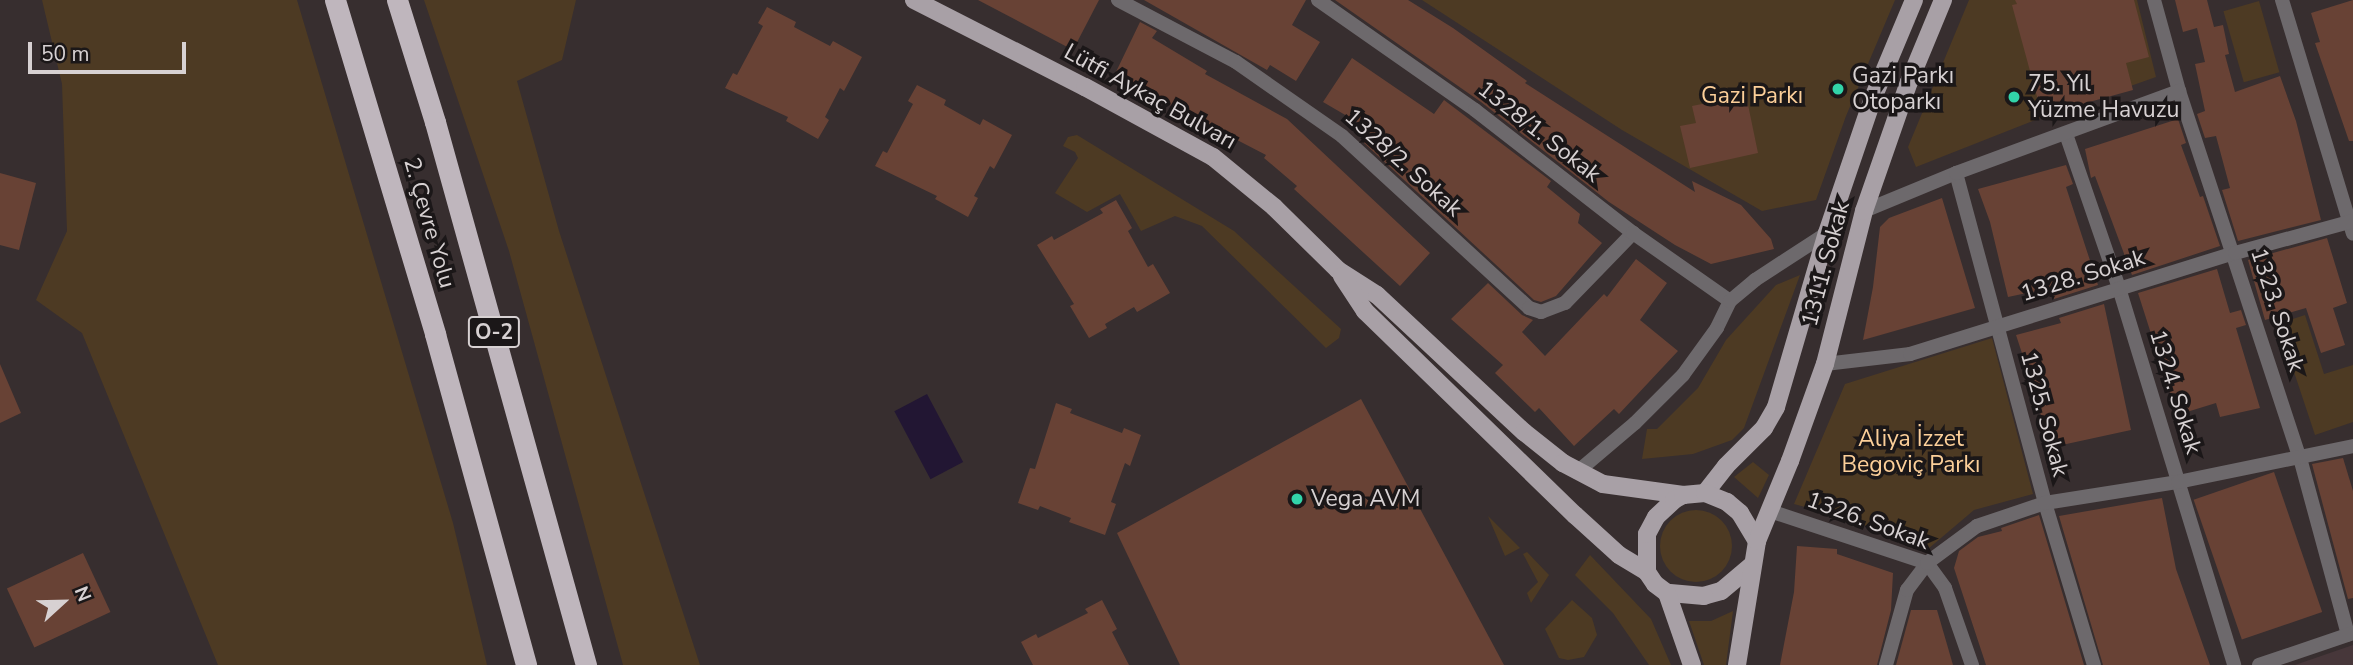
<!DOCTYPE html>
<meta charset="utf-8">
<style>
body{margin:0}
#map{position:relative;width:2353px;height:665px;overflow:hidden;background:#372e2f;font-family:"Nunito Sans",sans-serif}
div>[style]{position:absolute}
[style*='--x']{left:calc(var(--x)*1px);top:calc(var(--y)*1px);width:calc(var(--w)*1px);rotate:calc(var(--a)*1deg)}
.built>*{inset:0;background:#47373a}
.green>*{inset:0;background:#4d3a23;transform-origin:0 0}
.round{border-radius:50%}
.water>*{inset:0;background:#221633;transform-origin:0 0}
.building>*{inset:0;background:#684235;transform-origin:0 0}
.minor>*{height:14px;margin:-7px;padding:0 7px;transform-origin:7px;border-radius:7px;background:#6d696c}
.primary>*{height:18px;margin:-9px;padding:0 9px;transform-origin:9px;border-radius:9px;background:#a8a0a6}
.motorway>*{height:21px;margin:-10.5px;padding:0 10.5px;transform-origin:10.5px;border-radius:10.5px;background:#bfb6bd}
.dots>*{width:19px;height:19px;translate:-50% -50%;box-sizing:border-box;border:4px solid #1b1718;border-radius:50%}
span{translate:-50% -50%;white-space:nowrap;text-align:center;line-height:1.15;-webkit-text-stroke:7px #1b1718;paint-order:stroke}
.shield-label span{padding:2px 5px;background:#1b1718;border:2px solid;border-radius:5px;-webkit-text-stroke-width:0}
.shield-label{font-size:21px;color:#d7d1d2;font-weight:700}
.poi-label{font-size:23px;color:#d7d1d2}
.left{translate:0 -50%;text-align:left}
.park-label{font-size:23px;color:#fccf99}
.street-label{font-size:23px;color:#d7d1d2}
.north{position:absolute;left:28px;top:567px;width:70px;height:70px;-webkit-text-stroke:5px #1b1718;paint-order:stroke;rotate:68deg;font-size:19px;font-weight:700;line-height:28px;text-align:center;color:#d7d1d2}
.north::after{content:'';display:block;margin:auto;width:24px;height:32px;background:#d7d1d2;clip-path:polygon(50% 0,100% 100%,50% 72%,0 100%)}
.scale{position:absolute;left:28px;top:42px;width:158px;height:32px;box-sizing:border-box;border:4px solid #d7d1d2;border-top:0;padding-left:9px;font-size:21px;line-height:24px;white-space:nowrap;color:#d7d1d2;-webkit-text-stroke:5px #1b1718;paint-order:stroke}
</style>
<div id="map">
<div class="built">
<div style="clip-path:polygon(2353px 645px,2353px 665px,2295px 665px)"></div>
</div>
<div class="green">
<div style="clip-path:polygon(42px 0,297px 0,453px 523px,487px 665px,218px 665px,82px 333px,36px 300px,67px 231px,62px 84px)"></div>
<div style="clip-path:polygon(424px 0,576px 0,562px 60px,517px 81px,559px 231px,700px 665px,623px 665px,509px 251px)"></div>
<div style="clip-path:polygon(1422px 0,1895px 0,1846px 116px,1816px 200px,1762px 211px,1622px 130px)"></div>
<div style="clip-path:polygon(1969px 0,2137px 0,2156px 77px,2043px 117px,1916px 167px,1908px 147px)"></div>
<div style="left:2259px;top:1px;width:74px;height:37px;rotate:74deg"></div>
<div style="clip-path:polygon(1077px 135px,1234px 231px,1341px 329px,1339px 338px,1326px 348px,1202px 226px,1175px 216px,1141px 231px,1120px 194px,1087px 212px,1055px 193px,1078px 158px,1075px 152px,1063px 146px,1068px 137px)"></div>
<div style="clip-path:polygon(1800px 275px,1744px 428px,1732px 440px,1693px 454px,1642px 459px,1647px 429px,1657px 429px,1698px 388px,1726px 340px,1776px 285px)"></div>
<div style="clip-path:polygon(2305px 315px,2324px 374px,2353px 365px,2353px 422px,2315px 435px,2278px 324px)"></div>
<div style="clip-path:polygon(1992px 338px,2033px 494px,1974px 510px,1928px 549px,1842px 517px,1794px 504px,1845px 384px)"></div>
<div style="clip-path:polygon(1753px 462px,1769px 475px,1758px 498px,1734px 477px)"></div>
<div class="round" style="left:1660px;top:510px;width:72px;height:72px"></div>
<div style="clip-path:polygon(1488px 516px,1520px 548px,1505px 556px)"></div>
<div style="clip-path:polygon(1527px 552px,1549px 575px,1531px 603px,1527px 593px,1538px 582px,1523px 554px)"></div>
<div style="clip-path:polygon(1590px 555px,1651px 619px,1671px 665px,1649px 665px,1613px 613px,1575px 575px)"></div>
<div style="clip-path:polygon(1572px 600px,1592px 618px,1597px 635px,1584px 657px,1568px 660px,1559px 658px,1545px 629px)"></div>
<div style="clip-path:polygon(1733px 611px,1726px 665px,1704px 665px,1689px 621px,1711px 621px)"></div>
</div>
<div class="water">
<div style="left:927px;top:394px;width:77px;height:37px;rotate:62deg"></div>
</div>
<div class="building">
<div style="clip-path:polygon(978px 0,1099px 0,1073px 50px)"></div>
<div style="clip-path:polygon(1144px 0,1306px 0,1292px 25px,1320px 42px,1296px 81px,1270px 65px,1267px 70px)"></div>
<div style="clip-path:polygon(1335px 0,1408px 0,1453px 28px,1527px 81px,1525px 83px,1695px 192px,1692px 181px,1741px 205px,1771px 239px,1774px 249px,1711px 264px,1675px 245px,1609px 202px,1481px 102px)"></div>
<div style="clip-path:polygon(2015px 0,2134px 0,2149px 57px,2126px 63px,2133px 90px,2042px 115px,2012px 5px,2017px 4px)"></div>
<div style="clip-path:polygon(2175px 0,2207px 0,2214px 27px,2223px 25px,2229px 54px,2225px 55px,2235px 92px,2280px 76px,2296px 121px,2321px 220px,2238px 241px,2222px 190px,2230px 188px,2216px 136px,2205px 138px,2197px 114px,2205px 111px,2195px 64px,2205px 62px,2197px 28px,2183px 32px)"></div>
<div style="clip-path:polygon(2353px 0,2353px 141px,2349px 141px,2315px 43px,2320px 42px,2311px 13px)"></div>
<div style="clip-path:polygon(767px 7px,796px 22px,794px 27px,830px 46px,833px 41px,862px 57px,844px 91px,840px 88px,825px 117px,829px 120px,818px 139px,786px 121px,788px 117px,725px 88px,733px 73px,737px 75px,763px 26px,758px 23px)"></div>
<div style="clip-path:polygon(1140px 22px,1157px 31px,1152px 38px,1207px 71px,1205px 74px,1287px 119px,1430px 253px,1400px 286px,1294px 189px,1297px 186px,1264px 158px,1266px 155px,1114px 76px)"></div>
<div style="clip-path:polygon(1352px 58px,1434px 114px,1444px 100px,1551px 181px,1547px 187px,1580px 214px,1578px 223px,1602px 243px,1556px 296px,1541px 302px,1534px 300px,1364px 143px,1371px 130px,1323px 102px)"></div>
<div style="clip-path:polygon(917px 85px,946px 100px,944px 105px,980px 125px,983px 119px,1012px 135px,994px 169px,990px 166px,974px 196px,978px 198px,968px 217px,935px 199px,937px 196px,875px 166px,883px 151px,887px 153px,913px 104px,908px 101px)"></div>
<div style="clip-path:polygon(1746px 95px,1758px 153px,1690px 168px,1680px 126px,1696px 123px,1692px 106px)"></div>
<div style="clip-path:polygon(2178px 119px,2186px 143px,2181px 145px,2200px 197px,2203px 196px,2220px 246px,2132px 275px,2095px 176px,2091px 178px,2085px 149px)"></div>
<div style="clip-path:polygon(2066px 165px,2073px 184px,2066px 187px,2098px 285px,2054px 299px,2051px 288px,2008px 297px,1990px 222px,1978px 189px)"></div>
<div style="clip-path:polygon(0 173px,36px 183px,19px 250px,0 245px)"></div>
<div style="clip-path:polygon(1942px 198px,1975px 308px,1863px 340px,1873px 287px,1880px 227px,1889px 218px)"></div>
<div style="clip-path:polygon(1116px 200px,1132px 228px,1128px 231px,1148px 267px,1153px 264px,1170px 293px,1137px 312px,1134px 307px,1105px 324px,1107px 328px,1089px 338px,1070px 306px,1074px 304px,1037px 245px,1052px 236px,1054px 240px,1103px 213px,1100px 209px)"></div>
<div style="clip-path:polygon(2327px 238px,2347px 303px,2333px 308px,2345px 345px,2321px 353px,2306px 308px,2265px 320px,2248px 260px)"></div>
<div style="clip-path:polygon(1636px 259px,1667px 283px,1640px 320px,1678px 351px,1619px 414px,1614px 409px,1574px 446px,1539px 408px,1535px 412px,1495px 373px,1503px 365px,1451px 319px,1488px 283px,1522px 315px,1533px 320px,1522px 332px,1545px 356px,1604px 294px,1607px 297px)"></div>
<div style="clip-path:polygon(2217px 269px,2230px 313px,2241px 310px,2246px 325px,2236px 328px,2260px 408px,2220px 417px,2216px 403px,2177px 415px,2138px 293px)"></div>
<div style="clip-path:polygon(2104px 304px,2131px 430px,2048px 448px,2038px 402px,2016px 335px,2061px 323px,2059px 318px)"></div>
<div style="clip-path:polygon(0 364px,21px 413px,0 423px)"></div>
<div style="clip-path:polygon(1361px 399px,1504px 665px,1180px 665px,1117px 533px)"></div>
<div style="clip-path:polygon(1056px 403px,1072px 409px,1070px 413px,1122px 433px,1124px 428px,1141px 435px,1130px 466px,1125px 463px,1111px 502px,1116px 504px,1105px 535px,1069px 522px,1071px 518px,1040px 506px,1038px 510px,1018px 503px,1030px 468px,1035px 469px)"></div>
<div style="clip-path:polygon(2343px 458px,2353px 491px,2353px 598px,2348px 599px,2312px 464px)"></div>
<div style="left:2274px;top:472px;width:148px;height:85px;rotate:71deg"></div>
<div style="clip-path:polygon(2162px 498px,2176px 569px,2210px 665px,2103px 665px,2059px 516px)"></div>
<div style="clip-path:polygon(2039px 515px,2084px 665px,1986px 665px,1954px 568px,1959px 551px,1978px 537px,2002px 531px,2001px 528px)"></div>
<div style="clip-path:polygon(1797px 546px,1837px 549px,1837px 554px,1893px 573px,1891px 610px,1877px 665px,1780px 665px,1794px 592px)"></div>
<div style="left:83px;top:553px;width:65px;height:84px;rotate:65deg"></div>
<div style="clip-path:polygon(1102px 600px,1117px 629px,1112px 632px,1129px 665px,1033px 665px,1021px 642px,1036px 634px,1038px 638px,1088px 613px,1085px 609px)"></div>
<div style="clip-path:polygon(1911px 610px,1937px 610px,1953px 665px,1896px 665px)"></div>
</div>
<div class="minor">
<div style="--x:1118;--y:0;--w:133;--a:27.7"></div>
<div style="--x:1236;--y:62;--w:129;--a:34.9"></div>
<div style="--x:1342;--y:136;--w:254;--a:42.6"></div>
<div style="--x:1529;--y:308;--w:13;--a:18"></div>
<div style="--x:1541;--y:312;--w:26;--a:-21"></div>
<div style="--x:1565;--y:303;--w:98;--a:-45.8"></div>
<div style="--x:1318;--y:0;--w:192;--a:35"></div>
<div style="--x:1475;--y:110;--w:200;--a:37.9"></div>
<div style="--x:1633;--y:233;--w:118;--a:35"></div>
<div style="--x:1730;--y:301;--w:30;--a:116"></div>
<div style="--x:1717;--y:328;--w:58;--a:125.9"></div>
<div style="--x:1683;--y:375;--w:68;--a:135"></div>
<div style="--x:1635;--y:423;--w:76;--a:139.8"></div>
<div style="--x:2154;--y:0;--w:94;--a:74.6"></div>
<div style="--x:2179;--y:91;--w:386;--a:71.8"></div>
<div style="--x:2300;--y:458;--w:183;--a:74.8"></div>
<div style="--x:2282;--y:0;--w:244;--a:73.1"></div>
<div style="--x:2066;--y:134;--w:163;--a:71"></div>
<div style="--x:2119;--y:288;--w:394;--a:73"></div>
<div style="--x:1956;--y:173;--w:342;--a:74.9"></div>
<div style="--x:2045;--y:503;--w:169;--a:73.2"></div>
<div style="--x:1864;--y:211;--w:100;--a:-22.4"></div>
<div style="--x:1956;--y:173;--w:238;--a:-20.2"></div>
<div style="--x:1730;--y:301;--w:33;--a:-40"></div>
<div style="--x:1755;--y:280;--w:86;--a:-33.1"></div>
<div style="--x:1825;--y:364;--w:86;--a:-6.7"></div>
<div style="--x:1910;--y:354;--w:340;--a:-17.3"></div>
<div style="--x:2235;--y:253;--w:122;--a:-15.2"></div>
<div style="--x:1770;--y:511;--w:165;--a:18.3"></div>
<div style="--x:1927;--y:563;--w:31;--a:54"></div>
<div style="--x:1945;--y:588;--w:82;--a:70.7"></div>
<div style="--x:1886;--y:665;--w:78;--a:-74.4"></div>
<div style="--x:1907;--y:590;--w:34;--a:-53"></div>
<div style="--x:1927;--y:563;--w:62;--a:-36.5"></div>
<div style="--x:1977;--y:526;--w:72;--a:-18.7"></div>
<div style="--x:2045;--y:503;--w:135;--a:-9"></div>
<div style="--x:2178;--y:482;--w:179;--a:-11.6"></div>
<div style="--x:2259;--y:665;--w:99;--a:-18.8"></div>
</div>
<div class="primary">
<div style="--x:914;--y:0;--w:192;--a:27"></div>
<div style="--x:1085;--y:87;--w:146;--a:28.7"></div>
<div style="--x:1213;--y:157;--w:79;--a:39.3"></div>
<div style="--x:1274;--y:207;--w:90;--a:44.5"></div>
<div style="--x:1338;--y:270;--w:46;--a:32.7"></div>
<div style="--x:1377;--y:295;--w:201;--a:43"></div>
<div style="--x:1524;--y:432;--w:50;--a:38.5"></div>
<div style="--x:1563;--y:463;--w:45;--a:27.7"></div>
<div style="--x:1603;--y:484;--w:81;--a:7.8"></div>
<div style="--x:1342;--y:276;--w:42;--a:56.7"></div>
<div style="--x:1365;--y:311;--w:293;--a:44.2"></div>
<div style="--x:1575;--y:515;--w:59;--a:42.3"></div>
<div style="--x:1619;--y:555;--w:33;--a:31"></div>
<div style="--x:1705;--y:493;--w:34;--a:-52"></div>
<div style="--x:1726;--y:466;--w:54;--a:-45"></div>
<div style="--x:1764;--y:428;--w:24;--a:-60"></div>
<div style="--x:1776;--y:407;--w:181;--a:-73.7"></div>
<div style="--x:1827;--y:233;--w:143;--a:-71.2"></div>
<div style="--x:1873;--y:98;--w:106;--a:-67.3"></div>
<div style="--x:1751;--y:566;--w:39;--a:140"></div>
<div style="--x:1721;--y:591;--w:18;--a:164"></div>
<div style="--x:1704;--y:596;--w:37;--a:-175"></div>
<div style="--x:1667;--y:593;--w:15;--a:-143"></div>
<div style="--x:1655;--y:584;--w:14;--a:-124"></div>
<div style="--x:1647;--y:572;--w:38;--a:-90"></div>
<div style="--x:1647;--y:534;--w:19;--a:-62"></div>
<div style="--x:1656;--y:517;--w:25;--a:-43"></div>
<div style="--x:1674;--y:500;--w:10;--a:-29"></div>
<div style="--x:1683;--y:495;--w:22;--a:-5"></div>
<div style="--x:1705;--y:493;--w:24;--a:22"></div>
<div style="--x:1727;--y:502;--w:17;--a:40"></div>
<div style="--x:1740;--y:513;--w:33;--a:59"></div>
<div style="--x:1667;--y:593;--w:76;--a:70.9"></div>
<div style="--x:1737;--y:665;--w:126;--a:-80.8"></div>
<div style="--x:1757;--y:541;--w:87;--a:-67.6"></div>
<div style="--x:1790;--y:461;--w:103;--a:-70.2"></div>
<div style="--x:1825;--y:364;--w:158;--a:-75.7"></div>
<div style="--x:1864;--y:211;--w:137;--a:-70.8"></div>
<div style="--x:1909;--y:82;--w:89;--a:-67.5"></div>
</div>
<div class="motorway">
<div style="--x:335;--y:0;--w:349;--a:73.3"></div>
<div style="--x:435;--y:334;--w:343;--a:74.6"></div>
<div style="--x:397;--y:0;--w:128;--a:72.7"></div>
<div style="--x:435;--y:122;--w:564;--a:74.46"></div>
</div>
<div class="dots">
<div style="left:1838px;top:89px;background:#32d4a9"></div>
<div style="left:2014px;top:97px;background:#32d4a9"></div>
<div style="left:1297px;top:499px;background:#32d4a9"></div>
</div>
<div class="shield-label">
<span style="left:494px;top:332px">O-2</span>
</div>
<div class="poi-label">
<span class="left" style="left:1852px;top:89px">Gazi Parkı<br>Otoparkı</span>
<span class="left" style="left:2028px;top:97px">75. Yıl<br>Yüzme Havuzu</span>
<span class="left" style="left:1311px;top:499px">Vega AVM</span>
</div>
<div class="park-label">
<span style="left:1752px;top:96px">Gazi Parkı</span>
<span style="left:1911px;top:452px">Aliya İzzet<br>Begoviç Parkı</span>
</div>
<div class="street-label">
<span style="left:1150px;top:97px;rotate:29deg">Lütfi Aykaç Bulvarı</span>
<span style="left:1539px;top:132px;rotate:38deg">1328/1. Sokak</span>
<span style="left:1403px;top:163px;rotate:42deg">1328/2. Sokak</span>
<span style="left:429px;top:223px;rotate:74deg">2. Çevre Yolu</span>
<span style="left:1826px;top:264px;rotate:-75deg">1311. Sokak</span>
<span style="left:2083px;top:276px;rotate:-17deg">1328. Sokak</span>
<span style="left:2277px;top:310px;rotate:72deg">1323. Sokak</span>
<span style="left:2175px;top:392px;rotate:73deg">1324. Sokak</span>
<span style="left:2044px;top:414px;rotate:75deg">1325. Sokak</span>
<span style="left:1868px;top:521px;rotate:20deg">1326. Sokak</span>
</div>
<div class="north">N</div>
<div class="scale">50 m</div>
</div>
